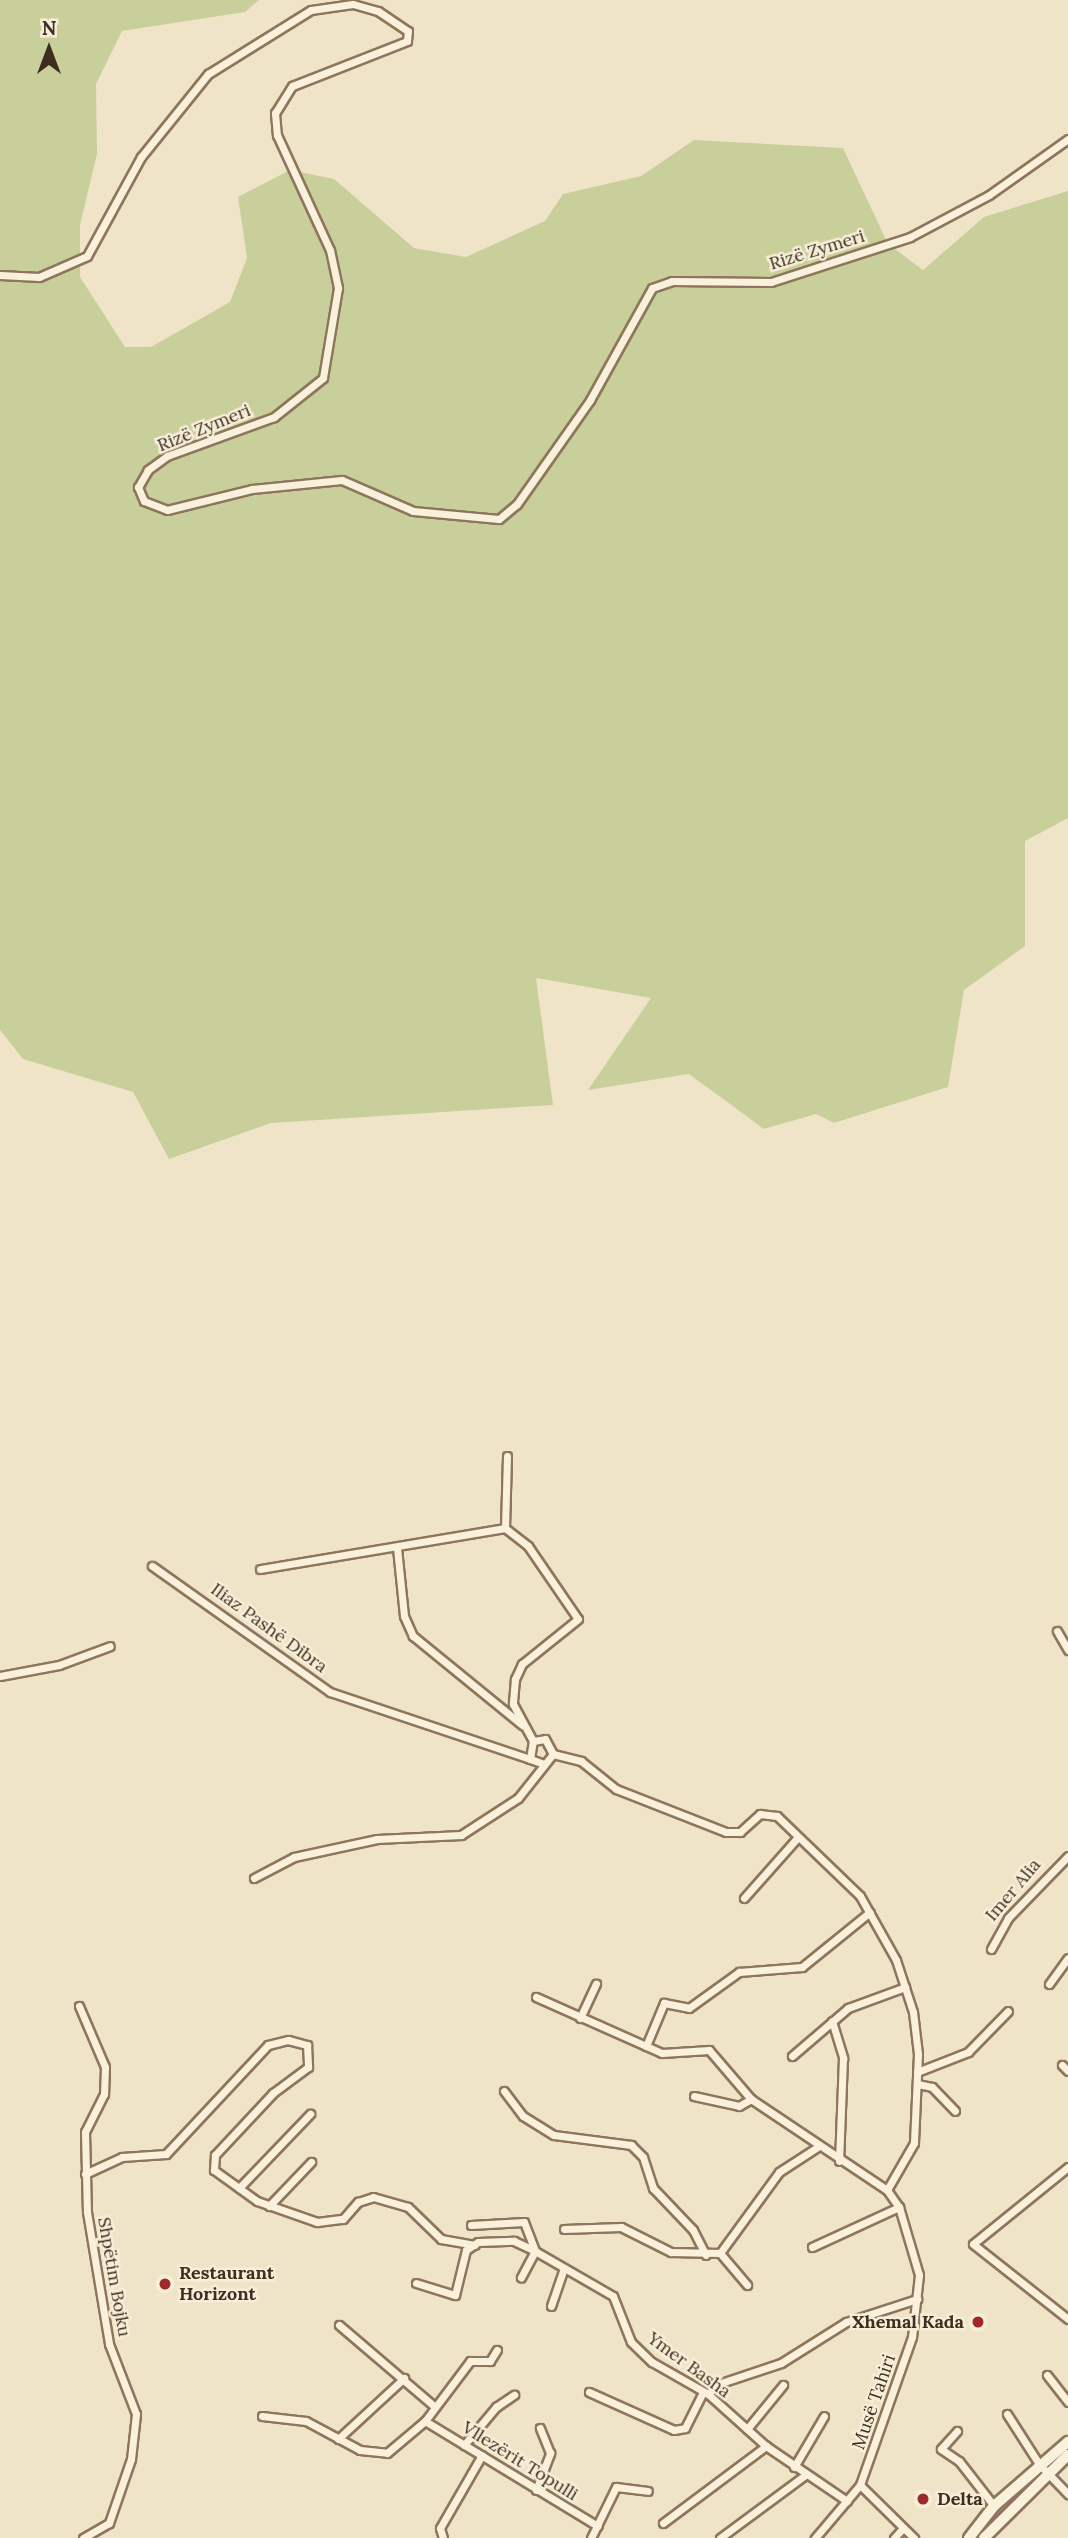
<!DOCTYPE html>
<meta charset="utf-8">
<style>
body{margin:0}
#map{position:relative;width:1068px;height:2538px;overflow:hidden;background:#f0e4c8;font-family:Lora,serif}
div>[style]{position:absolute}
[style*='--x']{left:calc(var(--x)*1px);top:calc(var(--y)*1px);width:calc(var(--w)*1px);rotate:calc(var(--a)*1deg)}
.green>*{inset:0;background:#c9cf9b}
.roads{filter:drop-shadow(2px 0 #8d765c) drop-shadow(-2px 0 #8d765c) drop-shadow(0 2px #8d765c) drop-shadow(0 -2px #8d765c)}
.street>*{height:7px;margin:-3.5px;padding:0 3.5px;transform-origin:3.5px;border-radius:3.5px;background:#faf1dc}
.secondary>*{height:10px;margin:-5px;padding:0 5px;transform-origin:5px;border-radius:5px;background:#faf1dc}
.dots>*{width:19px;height:19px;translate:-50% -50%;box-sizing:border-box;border:4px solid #f7eed8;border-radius:50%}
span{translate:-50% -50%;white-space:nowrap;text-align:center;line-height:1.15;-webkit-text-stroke:5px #f7eed8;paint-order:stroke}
.street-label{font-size:18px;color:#3d2e20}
.poi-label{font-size:18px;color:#3d2e20;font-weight:700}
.left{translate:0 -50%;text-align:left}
.right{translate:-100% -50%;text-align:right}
.north{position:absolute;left:14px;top:14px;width:70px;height:70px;-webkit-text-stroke:5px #f7eed8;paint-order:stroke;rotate:0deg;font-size:19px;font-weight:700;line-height:28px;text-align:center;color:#3d2e20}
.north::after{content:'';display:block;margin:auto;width:24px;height:32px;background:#3d2e20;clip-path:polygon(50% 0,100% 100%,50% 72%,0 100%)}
</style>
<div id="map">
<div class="green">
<div style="clip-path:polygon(0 0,259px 0,245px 12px,122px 31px,96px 84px,97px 154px,80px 225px,80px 277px,125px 347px,151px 347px,230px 302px,247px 258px,238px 197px,290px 170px,334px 179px,414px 248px,466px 257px,545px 221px,563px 194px,641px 176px,694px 140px,843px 148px,888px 244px,923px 270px,984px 217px,1068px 191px,1068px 818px,1025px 841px,1025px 946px,964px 990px,948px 1087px,834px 1123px,816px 1114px,764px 1129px,689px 1074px,588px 1090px,651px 998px,536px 978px,553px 1105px,271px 1123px,169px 1159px,133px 1092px,23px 1059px,0 1030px)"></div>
</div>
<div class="roads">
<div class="street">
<div style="--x:0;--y:275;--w:39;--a:3"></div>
<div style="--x:39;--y:277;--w:52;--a:-23.6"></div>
<div style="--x:87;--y:256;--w:113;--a:-61.4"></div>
<div style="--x:141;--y:157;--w:107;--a:-51.1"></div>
<div style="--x:208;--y:74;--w:121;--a:-31.9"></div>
<div style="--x:311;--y:10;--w:42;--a:-8.1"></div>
<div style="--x:353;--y:4;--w:26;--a:16"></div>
<div style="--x:378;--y:11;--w:36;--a:34"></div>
<div style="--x:408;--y:31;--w:10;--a:96"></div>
<div style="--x:407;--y:41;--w:123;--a:158.6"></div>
<div style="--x:292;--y:86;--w:32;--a:122"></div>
<div style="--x:275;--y:113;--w:22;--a:85"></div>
<div style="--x:277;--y:135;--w:127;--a:65.3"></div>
<div style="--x:330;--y:250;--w:39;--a:78"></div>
<div style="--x:338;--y:288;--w:91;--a:99.5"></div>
<div style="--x:323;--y:378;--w:63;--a:141.5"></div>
<div style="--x:274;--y:417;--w:114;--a:160"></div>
<div style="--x:167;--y:456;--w:24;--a:144"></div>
<div style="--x:148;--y:470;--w:20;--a:120"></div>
<div style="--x:138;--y:487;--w:15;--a:67"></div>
<div style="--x:144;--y:501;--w:25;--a:21"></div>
<div style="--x:167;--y:510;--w:88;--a:-13.9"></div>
<div style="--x:252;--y:489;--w:90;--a:-5.7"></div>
<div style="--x:342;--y:480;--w:77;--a:23.6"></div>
<div style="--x:413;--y:511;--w:86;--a:5.3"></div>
<div style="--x:499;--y:519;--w:23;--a:-40"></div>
<div style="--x:517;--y:504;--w:127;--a:-54.9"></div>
<div style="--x:590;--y:400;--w:128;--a:-61"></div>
<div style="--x:652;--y:288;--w:21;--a:-19"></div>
<div style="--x:672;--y:281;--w:99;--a:0.6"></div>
<div style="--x:771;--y:282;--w:146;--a:-17.9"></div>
<div style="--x:910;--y:237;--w:89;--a:-28"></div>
<div style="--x:989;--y:195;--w:97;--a:-35.3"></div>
<div style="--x:505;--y:1528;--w:29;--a:38"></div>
<div style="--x:528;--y:1546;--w:88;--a:55.6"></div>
<div style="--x:578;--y:1619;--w:72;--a:141.2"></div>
<div style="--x:522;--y:1664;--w:17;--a:115"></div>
<div style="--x:515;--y:1679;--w:25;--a:95"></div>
<div style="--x:513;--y:1704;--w:42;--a:61.6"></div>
<div style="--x:397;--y:1548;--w:68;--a:84.1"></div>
<div style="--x:404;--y:1616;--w:22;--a:66"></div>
<div style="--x:413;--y:1636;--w:141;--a:39.2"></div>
<div style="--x:152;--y:1566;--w:218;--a:35.3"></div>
<div style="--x:330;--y:1692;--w:211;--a:18.5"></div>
<div style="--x:260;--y:1569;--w:248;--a:-9.5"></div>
<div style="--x:505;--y:1528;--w:72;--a:-88.4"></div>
<div style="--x:1057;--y:1631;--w:22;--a:60"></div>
<div style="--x:0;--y:1676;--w:60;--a:-10.6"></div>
<div style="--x:59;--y:1665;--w:54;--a:-20.4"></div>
<div style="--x:553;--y:1754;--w:29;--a:14"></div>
<div style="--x:581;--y:1761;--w:45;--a:38.7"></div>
<div style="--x:616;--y:1789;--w:118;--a:21.4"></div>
<div style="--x:726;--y:1832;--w:14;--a:0"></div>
<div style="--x:740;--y:1832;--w:27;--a:-42"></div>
<div style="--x:760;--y:1814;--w:17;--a:7"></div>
<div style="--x:777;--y:1816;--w:115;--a:43.9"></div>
<div style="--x:860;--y:1896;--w:73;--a:60.6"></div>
<div style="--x:896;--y:1960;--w:55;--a:71.9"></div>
<div style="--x:913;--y:2012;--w:42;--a:83.2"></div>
<div style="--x:918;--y:2054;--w:89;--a:92.6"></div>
<div style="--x:914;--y:2143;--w:54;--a:119.9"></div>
<div style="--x:544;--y:1764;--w:15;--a:-160"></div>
<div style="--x:530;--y:1759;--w:18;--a:-81"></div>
<div style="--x:533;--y:1741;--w:12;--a:-9"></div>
<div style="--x:545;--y:1739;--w:17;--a:62"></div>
<div style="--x:254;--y:1878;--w:45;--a:-27.7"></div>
<div style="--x:294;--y:1857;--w:85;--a:-12.2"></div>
<div style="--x:377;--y:1839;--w:84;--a:-2.7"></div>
<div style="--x:461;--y:1835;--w:68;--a:-33"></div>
<div style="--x:518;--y:1798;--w:56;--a:-51.5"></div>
<div style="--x:744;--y:1898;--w:80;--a:-48.5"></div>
<div style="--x:991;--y:1949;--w:35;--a:-61"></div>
<div style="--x:1008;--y:1918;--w:86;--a:-45.9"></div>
<div style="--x:1049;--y:1984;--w:32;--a:-54"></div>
<div style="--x:536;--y:1997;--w:138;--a:24"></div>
<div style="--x:662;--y:2053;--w:47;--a:-3.7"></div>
<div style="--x:709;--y:2050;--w:65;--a:49.4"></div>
<div style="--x:751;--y:2099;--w:164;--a:33.8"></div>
<div style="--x:887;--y:2190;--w:21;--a:55"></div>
<div style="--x:899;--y:2207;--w:71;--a:73.6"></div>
<div style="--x:919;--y:2275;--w:62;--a:96.4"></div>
<div style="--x:912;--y:2337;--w:157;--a:109.4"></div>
<div style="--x:860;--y:2485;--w:70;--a:130.3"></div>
<div style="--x:79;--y:2006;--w:66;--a:66.9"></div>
<div style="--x:105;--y:2067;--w:27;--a:92"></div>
<div style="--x:104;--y:2094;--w:42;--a:116.6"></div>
<div style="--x:85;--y:2132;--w:80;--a:88.6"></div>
<div style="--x:87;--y:2212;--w:134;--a:80.5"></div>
<div style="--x:109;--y:2344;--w:75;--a:68.9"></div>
<div style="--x:136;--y:2414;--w:45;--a:96.3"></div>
<div style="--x:131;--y:2459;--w:68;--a:109"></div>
<div style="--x:109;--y:2523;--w:30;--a:150"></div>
<div style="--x:580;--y:2018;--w:38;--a:-65"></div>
<div style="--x:832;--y:2021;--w:39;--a:73"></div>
<div style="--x:843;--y:2058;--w:103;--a:92.2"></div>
<div style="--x:646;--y:2046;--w:47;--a:-67.3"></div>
<div style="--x:664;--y:2003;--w:25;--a:11"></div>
<div style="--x:689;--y:2008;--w:62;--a:-35.8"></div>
<div style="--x:739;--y:1972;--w:63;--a:-4.5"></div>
<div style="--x:802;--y:1967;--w:87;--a:-39"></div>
<div style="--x:792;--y:2056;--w:74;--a:-40.6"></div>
<div style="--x:848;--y:2008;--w:61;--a:-20.2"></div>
<div style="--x:1062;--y:2065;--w:8;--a:45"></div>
<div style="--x:917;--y:2072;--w:55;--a:-21.4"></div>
<div style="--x:968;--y:2052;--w:57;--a:-45.7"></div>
<div style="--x:917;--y:2084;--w:15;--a:11"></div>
<div style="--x:932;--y:2087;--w:33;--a:46"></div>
<div style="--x:504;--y:2091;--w:31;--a:53"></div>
<div style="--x:523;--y:2116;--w:36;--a:32"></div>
<div style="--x:554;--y:2135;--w:78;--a:7.4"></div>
<div style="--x:631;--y:2145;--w:17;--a:45"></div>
<div style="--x:643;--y:2157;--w:33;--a:72"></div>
<div style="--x:653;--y:2188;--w:58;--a:46.4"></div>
<div style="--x:693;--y:2230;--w:28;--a:63"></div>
<div style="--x:694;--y:2096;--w:46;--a:12.5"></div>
<div style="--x:739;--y:2106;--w:14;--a:-30"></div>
<div style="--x:1068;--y:2167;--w:122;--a:141"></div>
<div style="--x:973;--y:2244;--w:121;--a:38.3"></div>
<div style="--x:85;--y:2174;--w:41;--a:-24.7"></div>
<div style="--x:122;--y:2157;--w:44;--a:-3.9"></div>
<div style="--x:166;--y:2154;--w:149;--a:-46.9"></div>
<div style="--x:268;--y:2045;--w:21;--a:-14"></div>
<div style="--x:288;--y:2040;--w:20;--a:15"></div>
<div style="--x:307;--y:2045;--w:22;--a:87"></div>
<div style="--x:308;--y:2067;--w:44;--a:143.4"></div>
<div style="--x:273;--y:2093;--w:85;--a:133.1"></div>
<div style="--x:215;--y:2155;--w:15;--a:94"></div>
<div style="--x:214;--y:2170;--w:53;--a:35.8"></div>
<div style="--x:257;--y:2201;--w:64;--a:19.3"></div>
<div style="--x:317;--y:2222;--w:26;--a:-7"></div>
<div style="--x:343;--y:2219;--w:23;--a:-49"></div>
<div style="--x:358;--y:2202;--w:16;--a:-18"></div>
<div style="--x:373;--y:2197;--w:36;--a:16"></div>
<div style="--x:408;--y:2207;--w:46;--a:44.1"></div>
<div style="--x:441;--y:2239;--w:34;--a:10"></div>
<div style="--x:239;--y:2188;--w:103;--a:-46.2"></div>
<div style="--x:269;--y:2206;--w:61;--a:-46.3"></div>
<div style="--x:471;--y:2225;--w:53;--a:-3.2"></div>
<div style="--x:524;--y:2222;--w:31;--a:69"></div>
<div style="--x:535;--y:2251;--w:90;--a:30"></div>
<div style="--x:613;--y:2296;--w:49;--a:68.6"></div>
<div style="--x:631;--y:2342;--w:29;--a:44"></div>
<div style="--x:652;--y:2362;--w:64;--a:29.7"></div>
<div style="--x:708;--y:2394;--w:78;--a:41.9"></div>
<div style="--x:766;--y:2446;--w:98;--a:34.2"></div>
<div style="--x:564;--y:2229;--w:57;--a:-2"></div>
<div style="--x:621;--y:2227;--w:56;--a:26.6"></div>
<div style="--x:671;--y:2252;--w:49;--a:1.2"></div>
<div style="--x:720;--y:2253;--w:100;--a:-53.9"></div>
<div style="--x:779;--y:2172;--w:48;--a:-33"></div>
<div style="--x:812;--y:2247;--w:96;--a:-24.7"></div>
<div style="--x:720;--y:2253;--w:42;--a:49.8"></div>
<div style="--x:416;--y:2283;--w:41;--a:17.1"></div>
<div style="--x:455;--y:2295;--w:46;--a:-76.3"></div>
<div style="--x:466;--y:2250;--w:14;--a:-34"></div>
<div style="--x:478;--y:2242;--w:36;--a:-2"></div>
<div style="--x:514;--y:2241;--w:23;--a:25"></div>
<div style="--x:535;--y:2251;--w:30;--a:118"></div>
<div style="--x:551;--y:2306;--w:40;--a:-71.1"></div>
<div style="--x:339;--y:2325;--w:125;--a:40.5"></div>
<div style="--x:1047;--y:2375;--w:34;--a:52"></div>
<div style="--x:589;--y:2392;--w:93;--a:24.1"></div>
<div style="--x:674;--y:2430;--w:11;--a:-10"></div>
<div style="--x:685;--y:2428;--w:40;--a:-63.4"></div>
<div style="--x:708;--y:2394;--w:14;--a:-45"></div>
<div style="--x:718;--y:2384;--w:66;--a:-18.4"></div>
<div style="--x:781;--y:2363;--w:77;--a:-32.2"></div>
<div style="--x:846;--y:2322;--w:75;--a:-17.9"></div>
<div style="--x:1007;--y:2414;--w:59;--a:57.4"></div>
<div style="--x:1039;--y:2464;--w:42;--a:46"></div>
<div style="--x:262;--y:2416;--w:44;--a:6.5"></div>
<div style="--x:306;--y:2421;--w:61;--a:28.2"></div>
<div style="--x:360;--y:2450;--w:27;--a:6"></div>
<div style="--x:387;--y:2453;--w:50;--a:-40.1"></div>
<div style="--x:425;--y:2421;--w:75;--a:-53.1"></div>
<div style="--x:470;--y:2361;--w:20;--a:0"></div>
<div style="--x:490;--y:2361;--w:13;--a:-58"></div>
<div style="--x:425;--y:2421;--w:202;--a:31.3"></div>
<div style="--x:747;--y:2429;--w:57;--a:-50.7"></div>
<div style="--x:957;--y:2431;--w:24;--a:132"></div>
<div style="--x:941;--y:2449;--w:22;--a:34"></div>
<div style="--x:959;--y:2461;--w:57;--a:52.1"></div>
<div style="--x:338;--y:2439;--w:90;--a:-42.7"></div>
<div style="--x:464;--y:2445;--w:50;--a:-49.9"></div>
<div style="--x:496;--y:2407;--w:22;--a:-34"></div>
<div style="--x:794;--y:2467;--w:59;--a:-59.5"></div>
<div style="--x:860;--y:2485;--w:76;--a:44.5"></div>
<div style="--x:536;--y:2490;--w:40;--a:-69"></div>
<div style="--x:550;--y:2453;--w:27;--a:-112"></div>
<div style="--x:663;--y:2523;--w:129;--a:-36.8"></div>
<div style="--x:443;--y:2538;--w:10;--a:-107"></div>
<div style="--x:440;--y:2528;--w:84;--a:-60.1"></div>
<div style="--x:591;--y:2538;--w:57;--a:-63.9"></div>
<div style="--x:616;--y:2487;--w:32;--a:7"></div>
<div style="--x:720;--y:2538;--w:106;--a:-36.5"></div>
<div style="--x:894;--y:2538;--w:13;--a:-48"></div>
</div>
<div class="secondary">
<div style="--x:969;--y:2538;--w:41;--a:-52"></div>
<div style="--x:994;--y:2506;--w:98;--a:-40.9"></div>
<div style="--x:984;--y:2538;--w:118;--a:-44.7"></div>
</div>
</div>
<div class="dots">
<div style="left:165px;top:2284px;background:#9e2a2b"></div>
<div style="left:978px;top:2322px;background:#9e2a2b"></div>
<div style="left:923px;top:2499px;background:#9e2a2b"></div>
</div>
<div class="street-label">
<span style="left:817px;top:250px;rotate:-17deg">Rizë Zymeri</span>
<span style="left:204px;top:428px;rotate:-22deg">Rizë Zymeri</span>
<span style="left:269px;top:1628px;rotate:36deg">Iliaz Pashë Dibra</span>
<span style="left:1013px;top:1890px;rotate:-50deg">Imer Alia</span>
<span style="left:114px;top:2277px;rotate:80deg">Shpëtim Bojku</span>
<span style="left:689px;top:2365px;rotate:36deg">Ymer Basha</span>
<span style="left:874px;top:2402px;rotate:-71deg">Musë Tahiri</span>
<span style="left:520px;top:2461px;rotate:32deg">Vllezërit Topulli</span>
</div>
<div class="poi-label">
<span class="left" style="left:179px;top:2284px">Restaurant<br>Horizont</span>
<span class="right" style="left:964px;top:2322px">Xhemal Kada</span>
<span class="left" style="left:937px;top:2499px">Delta</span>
</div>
<div class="north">N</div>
</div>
